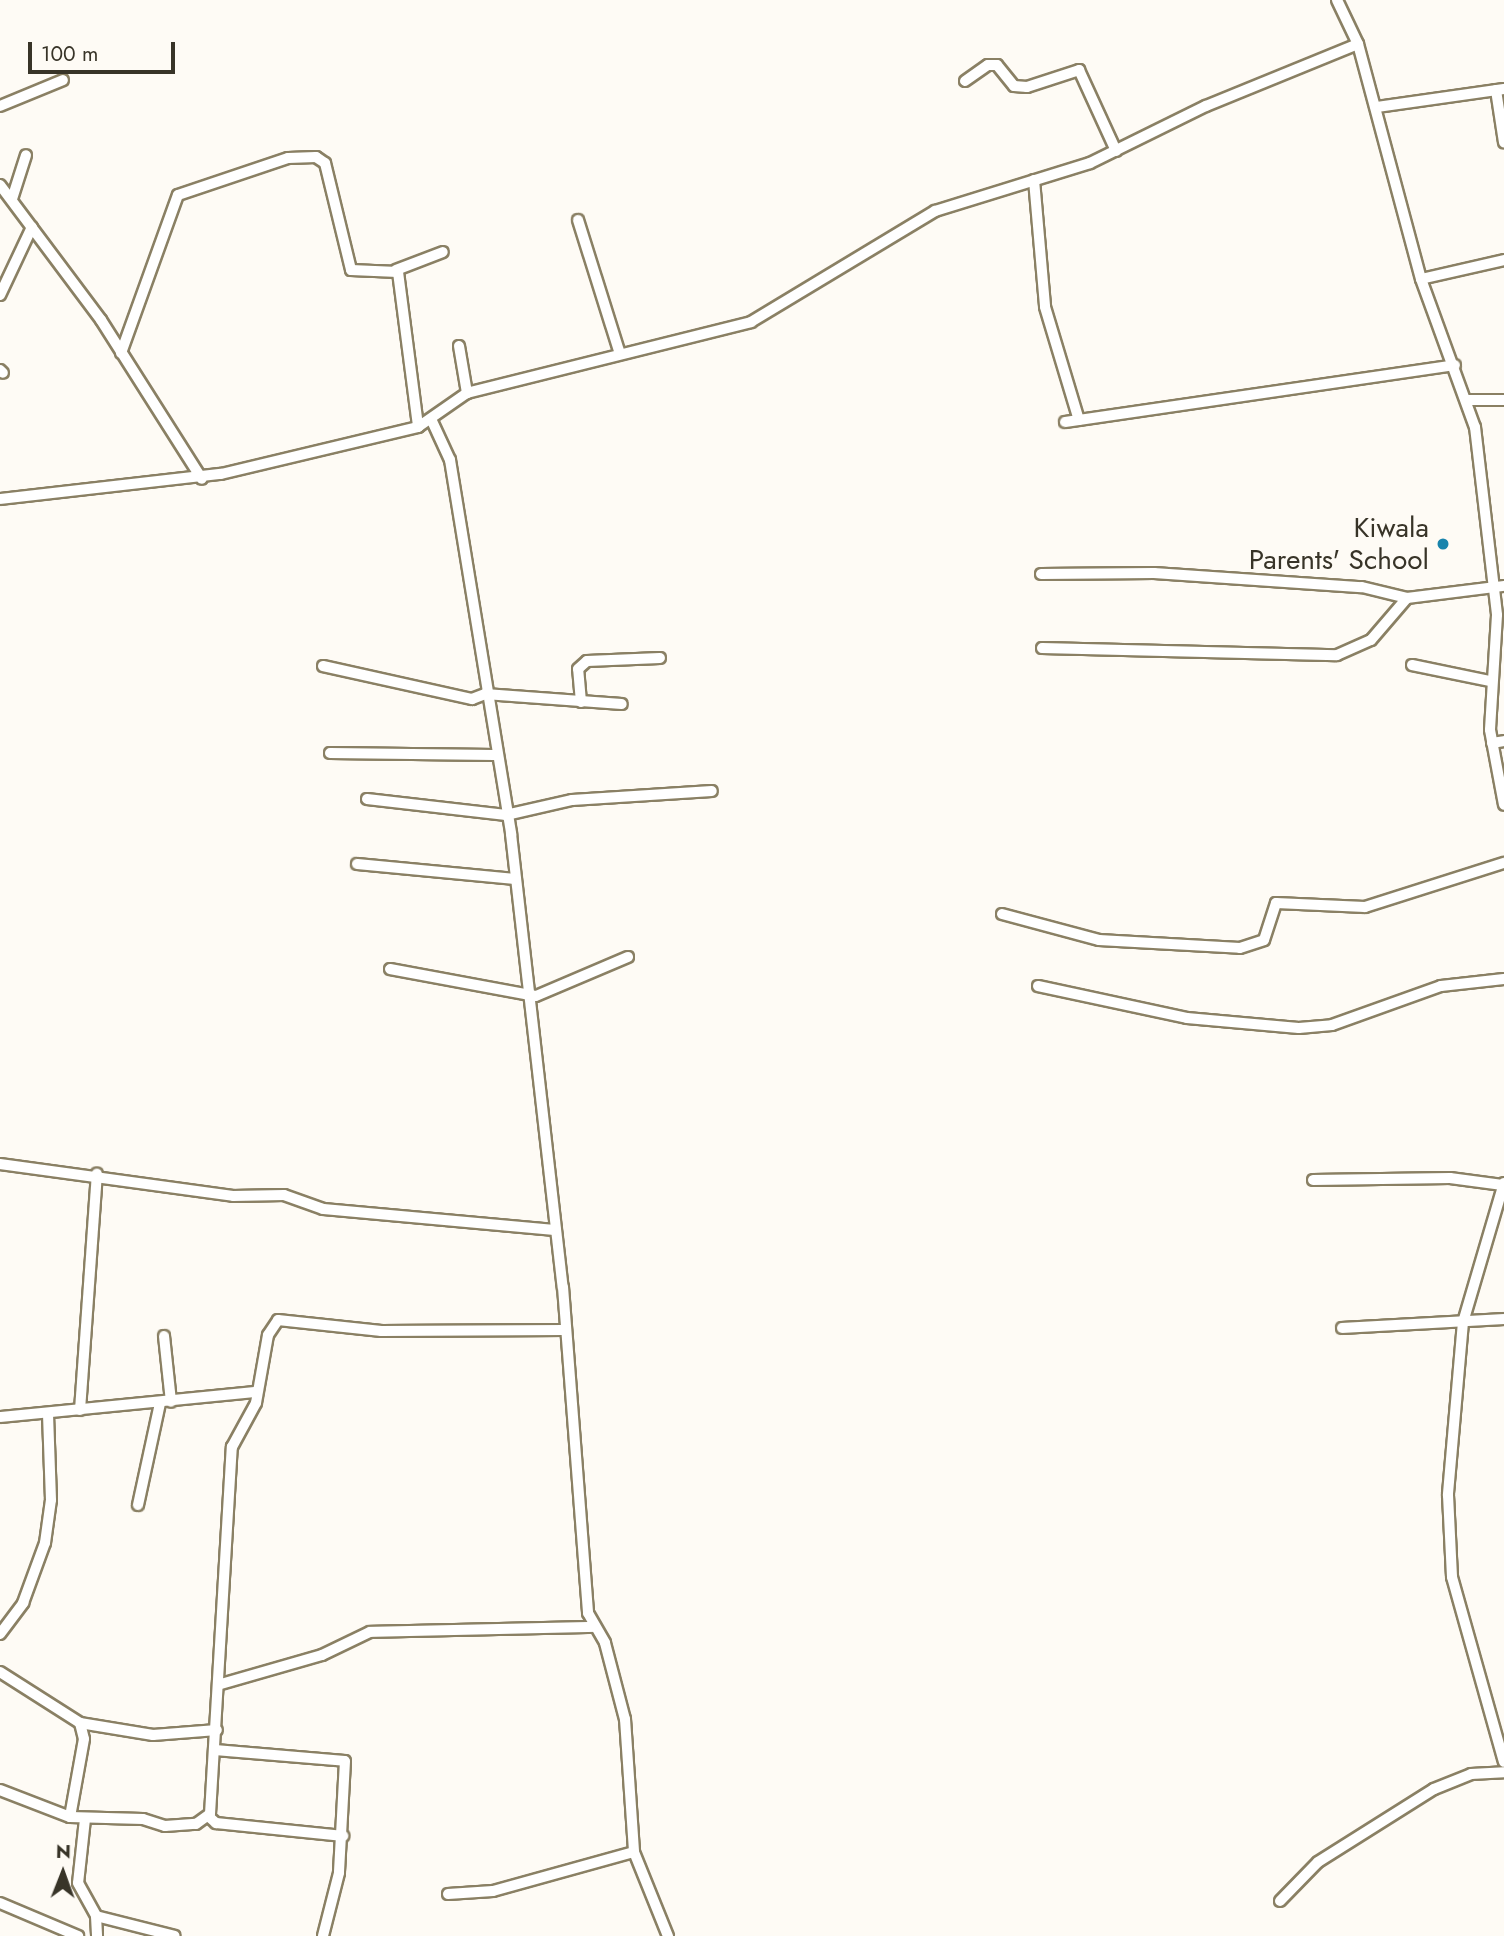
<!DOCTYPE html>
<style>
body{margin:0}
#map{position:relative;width:1504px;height:1936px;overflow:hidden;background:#fefbf5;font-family:Jost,sans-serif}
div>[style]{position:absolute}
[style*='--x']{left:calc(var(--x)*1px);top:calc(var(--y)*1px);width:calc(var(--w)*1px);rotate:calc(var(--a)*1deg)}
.roads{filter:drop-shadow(2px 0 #8a8064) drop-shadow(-2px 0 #8a8064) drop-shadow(0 2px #8a8064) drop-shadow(0 -2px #8a8064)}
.street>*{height:10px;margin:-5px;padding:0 5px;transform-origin:5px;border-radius:5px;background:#fff}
.dots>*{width:19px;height:19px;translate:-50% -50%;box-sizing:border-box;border:4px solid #fefbf5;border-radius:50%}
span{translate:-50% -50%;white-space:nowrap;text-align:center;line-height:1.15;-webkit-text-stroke:6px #fefbf5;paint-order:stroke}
.poi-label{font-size:28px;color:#383428}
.right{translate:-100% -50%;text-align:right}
.north{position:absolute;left:28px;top:1838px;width:70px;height:70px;-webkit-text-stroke:5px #fefbf5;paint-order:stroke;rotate:1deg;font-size:19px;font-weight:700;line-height:28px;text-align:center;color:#383428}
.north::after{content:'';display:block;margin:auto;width:24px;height:32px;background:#383428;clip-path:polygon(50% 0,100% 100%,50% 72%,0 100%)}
.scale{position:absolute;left:28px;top:42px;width:147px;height:32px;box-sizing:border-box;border:4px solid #383428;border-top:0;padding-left:9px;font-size:21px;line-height:24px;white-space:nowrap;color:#383428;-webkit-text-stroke:5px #fefbf5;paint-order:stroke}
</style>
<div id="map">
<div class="roads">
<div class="street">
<div style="--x:1337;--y:0;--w:49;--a:64.5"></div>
<div style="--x:1358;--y:44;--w:243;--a:75"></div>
<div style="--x:1421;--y:279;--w:158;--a:70"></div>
<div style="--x:1475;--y:427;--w:189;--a:83.3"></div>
<div style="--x:1497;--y:615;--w:115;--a:93.5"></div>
<div style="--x:1490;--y:730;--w:76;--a:79.4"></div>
<div style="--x:965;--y:81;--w:28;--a:-35"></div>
<div style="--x:988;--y:65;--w:9;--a:0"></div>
<div style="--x:997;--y:65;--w:27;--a:51"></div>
<div style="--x:1014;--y:86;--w:13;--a:4"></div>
<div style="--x:1027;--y:87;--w:55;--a:-18.1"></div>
<div style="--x:1079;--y:70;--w:89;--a:65.4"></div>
<div style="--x:1496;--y:90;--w:53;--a:81.3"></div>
<div style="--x:0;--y:106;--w:68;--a:-22.4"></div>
<div style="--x:1377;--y:107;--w:128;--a:-8.1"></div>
<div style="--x:1034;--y:180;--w:127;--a:85"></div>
<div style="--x:1045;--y:307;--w:118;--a:73.3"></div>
<div style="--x:0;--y:185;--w:169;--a:53.2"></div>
<div style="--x:101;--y:320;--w:188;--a:57.6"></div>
<div style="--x:12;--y:199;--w:46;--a:-72.3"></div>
<div style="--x:578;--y:220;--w:137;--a:72.6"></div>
<div style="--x:396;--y:270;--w:50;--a:-21"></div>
<div style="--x:1421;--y:279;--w:85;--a:-12.9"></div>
<div style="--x:0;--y:295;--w:75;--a:-64.8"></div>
<div style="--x:459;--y:346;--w:48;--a:80.3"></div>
<div style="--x:121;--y:353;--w:168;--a:-70.2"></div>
<div style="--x:178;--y:195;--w:116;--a:-18.6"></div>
<div style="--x:288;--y:158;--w:28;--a:-2"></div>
<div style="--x:316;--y:157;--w:11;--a:34"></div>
<div style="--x:325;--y:163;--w:110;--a:76.3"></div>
<div style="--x:351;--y:270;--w:47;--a:2.4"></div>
<div style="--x:398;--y:272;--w:156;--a:82.6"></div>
<div style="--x:0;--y:370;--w:4;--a:45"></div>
<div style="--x:1468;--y:400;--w:36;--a:0"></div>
<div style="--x:432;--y:421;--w:43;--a:65.2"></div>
<div style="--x:450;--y:460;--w:379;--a:80.7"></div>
<div style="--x:511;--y:834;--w:456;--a:83.5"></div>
<div style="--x:563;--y:1287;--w:327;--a:85.6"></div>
<div style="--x:588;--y:1613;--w:34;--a:60"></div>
<div style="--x:605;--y:1643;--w:79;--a:75.3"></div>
<div style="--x:625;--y:1719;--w:133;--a:86.1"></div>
<div style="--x:634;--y:1852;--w:91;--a:68"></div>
<div style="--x:1065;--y:422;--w:394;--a:-8.3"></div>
<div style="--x:0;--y:499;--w:222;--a:-6.5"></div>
<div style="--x:221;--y:474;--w:203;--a:-13.4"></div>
<div style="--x:418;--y:427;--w:60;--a:-34.8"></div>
<div style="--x:467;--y:393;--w:293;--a:-14"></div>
<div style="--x:751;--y:322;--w:215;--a:-31.1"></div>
<div style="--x:935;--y:211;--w:162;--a:-17.2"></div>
<div style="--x:1090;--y:163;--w:129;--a:-26.2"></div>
<div style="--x:1206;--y:106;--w:164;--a:-22.2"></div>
<div style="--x:1041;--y:574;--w:113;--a:-0.5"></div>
<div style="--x:1154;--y:573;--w:208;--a:3.9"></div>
<div style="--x:1362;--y:587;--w:46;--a:13.7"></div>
<div style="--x:1042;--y:648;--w:295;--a:1.4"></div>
<div style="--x:1337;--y:655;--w:37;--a:-24"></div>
<div style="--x:1371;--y:640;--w:55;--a:-49.4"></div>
<div style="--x:1407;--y:598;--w:98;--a:-7.1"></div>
<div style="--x:1412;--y:665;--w:80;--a:11.6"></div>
<div style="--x:323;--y:666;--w:153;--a:12.5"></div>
<div style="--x:472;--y:699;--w:14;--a:-21"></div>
<div style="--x:485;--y:694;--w:137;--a:4.2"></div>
<div style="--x:581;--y:702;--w:33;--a:-95"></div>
<div style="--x:578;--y:669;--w:12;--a:-42"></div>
<div style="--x:587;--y:661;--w:73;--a:-2.4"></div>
<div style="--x:1492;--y:743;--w:12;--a:-9"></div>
<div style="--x:330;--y:753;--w:164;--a:0.7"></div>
<div style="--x:367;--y:799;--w:140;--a:6.6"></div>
<div style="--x:506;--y:815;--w:68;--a:-12.8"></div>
<div style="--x:572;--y:800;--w:140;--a:-3.7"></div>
<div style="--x:357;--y:864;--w:159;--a:5.4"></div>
<div style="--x:1002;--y:914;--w:100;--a:15"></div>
<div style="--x:1099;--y:940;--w:141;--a:3.2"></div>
<div style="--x:1240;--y:948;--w:25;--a:-18"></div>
<div style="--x:1264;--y:940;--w:39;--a:-72"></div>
<div style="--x:1276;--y:903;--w:89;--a:2.6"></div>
<div style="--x:1365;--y:907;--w:146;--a:-17.6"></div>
<div style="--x:390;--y:969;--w:148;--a:10.5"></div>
<div style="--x:536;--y:996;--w:100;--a:-23"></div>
<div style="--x:1038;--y:986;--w:152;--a:12.1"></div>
<div style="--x:1187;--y:1018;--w:112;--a:5.1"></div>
<div style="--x:1299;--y:1028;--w:33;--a:-5"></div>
<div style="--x:1332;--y:1025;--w:116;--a:-19.7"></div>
<div style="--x:1441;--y:986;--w:63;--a:-6.3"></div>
<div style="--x:0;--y:1164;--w:235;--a:7.8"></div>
<div style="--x:233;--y:1196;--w:51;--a:-1.1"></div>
<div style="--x:284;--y:1195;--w:41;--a:19.7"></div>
<div style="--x:323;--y:1209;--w:233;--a:5.2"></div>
<div style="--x:1313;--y:1180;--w:137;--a:-0.8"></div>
<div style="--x:1450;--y:1178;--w:53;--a:7.5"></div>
<div style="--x:1504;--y:1183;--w:145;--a:106.4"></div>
<div style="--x:1463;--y:1322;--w:174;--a:95"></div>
<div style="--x:1448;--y:1495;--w:82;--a:87.2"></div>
<div style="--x:1452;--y:1577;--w:192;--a:74.3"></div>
<div style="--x:1342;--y:1328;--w:162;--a:-3.2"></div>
<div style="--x:164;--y:1336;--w:66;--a:83.9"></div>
<div style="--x:80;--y:1410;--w:237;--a:-85.9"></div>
<div style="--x:0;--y:1417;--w:256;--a:-5.6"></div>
<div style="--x:138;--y:1505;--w:104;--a:-77.8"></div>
<div style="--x:0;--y:1634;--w:39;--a:-53"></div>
<div style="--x:23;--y:1603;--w:64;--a:-69.9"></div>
<div style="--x:45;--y:1543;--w:43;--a:-82.1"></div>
<div style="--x:51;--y:1500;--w:87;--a:-92"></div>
<div style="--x:0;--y:1672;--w:95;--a:32.5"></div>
<div style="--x:80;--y:1723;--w:16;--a:76"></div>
<div style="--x:84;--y:1739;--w:79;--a:100.2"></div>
<div style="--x:221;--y:1684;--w:105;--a:-16"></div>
<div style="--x:322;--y:1655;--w:53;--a:-25.6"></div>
<div style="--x:370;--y:1632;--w:224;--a:-1.3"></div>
<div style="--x:80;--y:1723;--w:74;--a:9.3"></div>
<div style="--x:153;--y:1735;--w:64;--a:-4.5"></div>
<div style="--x:215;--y:1750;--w:130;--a:4.8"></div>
<div style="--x:345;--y:1761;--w:112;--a:93.1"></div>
<div style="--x:339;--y:1873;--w:65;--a:104.3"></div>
<div style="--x:0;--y:1790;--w:75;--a:21.1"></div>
<div style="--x:70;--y:1817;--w:73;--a:1.6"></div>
<div style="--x:143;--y:1819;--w:23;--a:18"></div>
<div style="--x:165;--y:1826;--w:31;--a:-4"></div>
<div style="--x:196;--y:1824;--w:17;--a:-36"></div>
<div style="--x:210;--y:1814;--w:368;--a:-86.6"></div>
<div style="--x:232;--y:1447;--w:50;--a:-61.4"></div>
<div style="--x:256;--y:1403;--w:69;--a:-80"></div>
<div style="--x:268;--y:1335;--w:18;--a:-56"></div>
<div style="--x:278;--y:1320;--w:104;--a:6.1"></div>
<div style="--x:381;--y:1331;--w:183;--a:-0.3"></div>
<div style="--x:208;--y:1816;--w:11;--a:41"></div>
<div style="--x:216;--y:1823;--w:128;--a:5.8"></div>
<div style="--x:85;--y:1819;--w:64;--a:96.2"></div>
<div style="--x:78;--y:1883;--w:38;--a:61"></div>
<div style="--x:96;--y:1916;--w:20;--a:87"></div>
<div style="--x:448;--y:1894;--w:45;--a:-3.8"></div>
<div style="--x:493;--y:1891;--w:146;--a:-15.5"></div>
<div style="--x:1280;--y:1901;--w:54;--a:-45.7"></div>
<div style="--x:1318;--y:1862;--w:137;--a:-32.2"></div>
<div style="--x:1434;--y:1789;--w:40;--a:-22"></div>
<div style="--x:1471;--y:1774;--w:33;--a:-3"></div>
<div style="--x:0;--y:1903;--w:85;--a:22.9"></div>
<div style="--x:96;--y:1916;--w:81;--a:14.2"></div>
</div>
</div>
<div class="dots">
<div style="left:1443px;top:544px;background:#1984ac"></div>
</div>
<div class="poi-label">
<span class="right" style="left:1429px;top:544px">Kiwala<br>Parents' School</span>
</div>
<div class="north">N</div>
<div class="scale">100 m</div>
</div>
